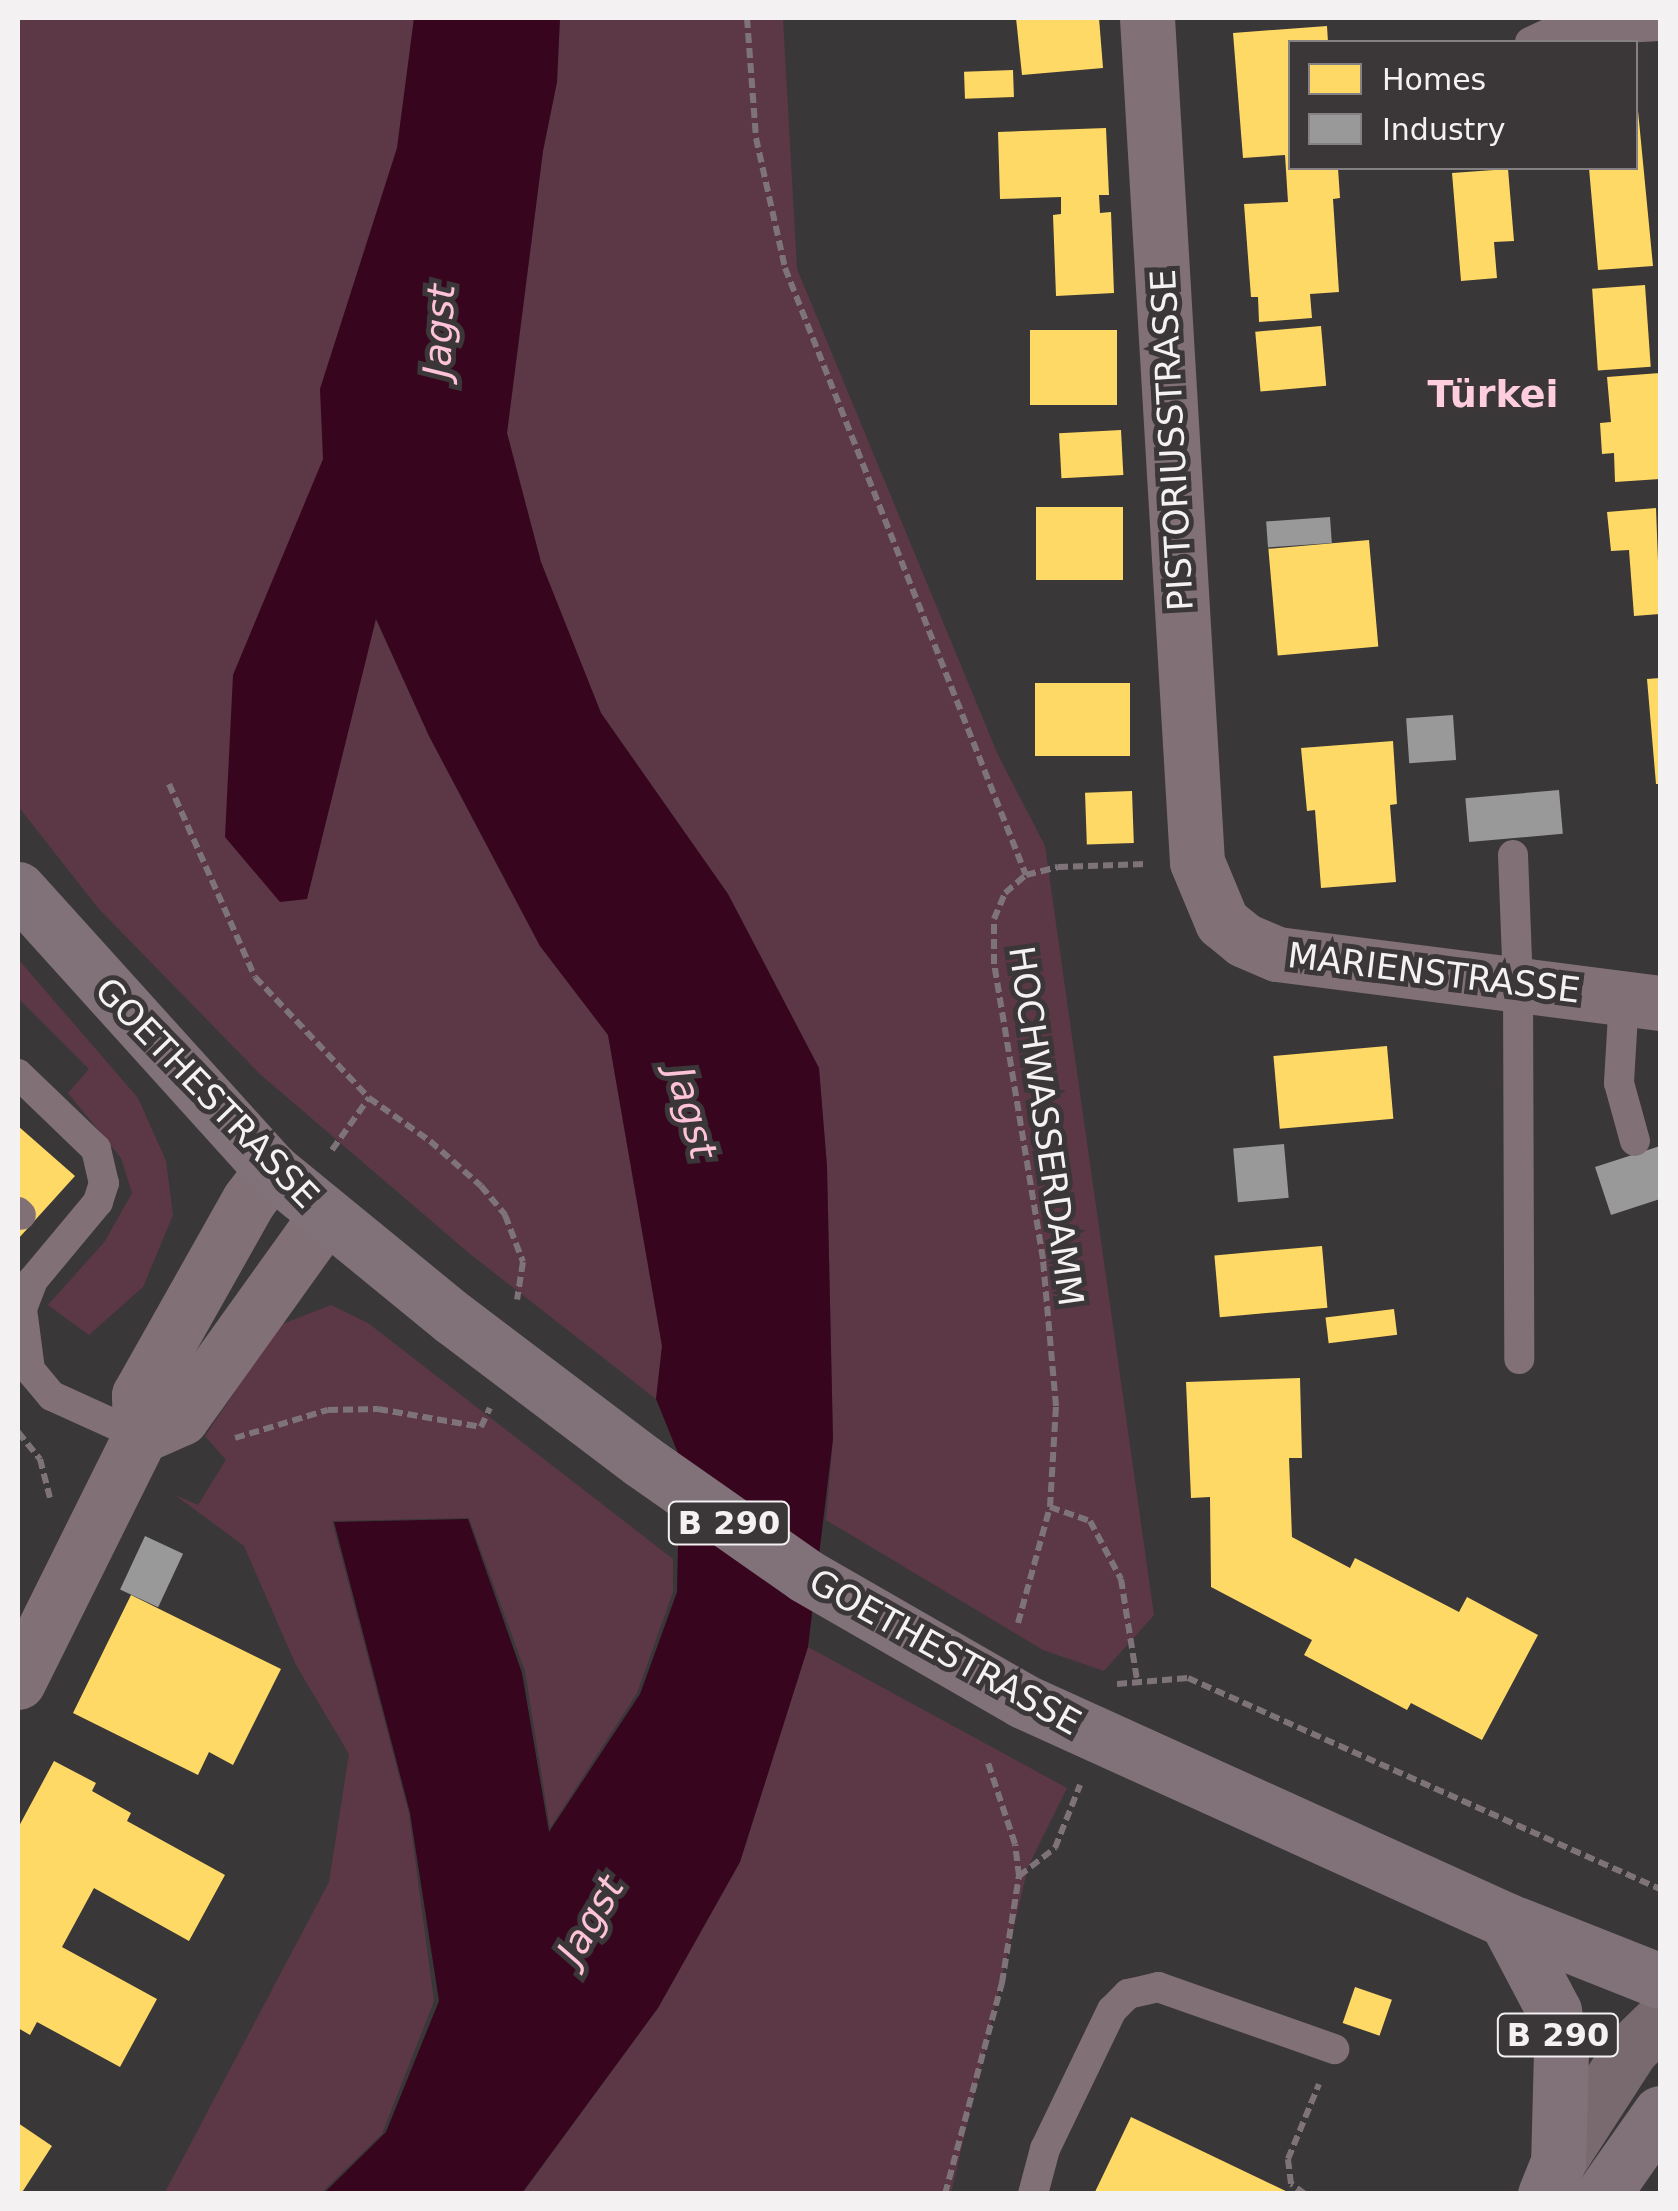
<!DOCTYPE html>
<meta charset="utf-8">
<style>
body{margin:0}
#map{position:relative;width:1678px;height:2211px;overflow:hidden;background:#3a3738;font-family:"DejaVu Sans",sans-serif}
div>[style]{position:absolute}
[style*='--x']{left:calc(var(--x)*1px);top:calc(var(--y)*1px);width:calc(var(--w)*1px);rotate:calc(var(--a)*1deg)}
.green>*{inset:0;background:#5c3846}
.water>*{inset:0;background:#38051f}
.homes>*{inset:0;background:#ffd966;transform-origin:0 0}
.industry>*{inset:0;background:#999;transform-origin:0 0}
.path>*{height:6px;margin-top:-3px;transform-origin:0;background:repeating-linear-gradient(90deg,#7e7378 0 10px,transparent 0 15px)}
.lane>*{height:30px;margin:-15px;padding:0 15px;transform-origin:15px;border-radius:15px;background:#817177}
.street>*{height:55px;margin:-27.5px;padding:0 27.5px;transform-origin:27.5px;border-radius:27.5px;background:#817177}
.secondary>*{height:55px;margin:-27.5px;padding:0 27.5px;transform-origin:27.5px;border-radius:27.5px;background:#786a6f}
.primary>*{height:55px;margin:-27.5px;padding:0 27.5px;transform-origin:27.5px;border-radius:27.5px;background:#807278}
.primary-bridge>*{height:55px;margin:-27.5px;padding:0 27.5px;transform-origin:27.5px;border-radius:27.5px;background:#807278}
span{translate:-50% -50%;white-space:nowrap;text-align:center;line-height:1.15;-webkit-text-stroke:10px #3b3638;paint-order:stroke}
.shield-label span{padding:2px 8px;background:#3b3638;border:2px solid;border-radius:8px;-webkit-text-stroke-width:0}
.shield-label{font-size:32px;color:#f4f1f2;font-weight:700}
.street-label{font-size:35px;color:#f4f1f2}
.water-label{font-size:38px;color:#fec3d8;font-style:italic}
.neighbourhood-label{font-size:38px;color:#fecdde;font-weight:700}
.frame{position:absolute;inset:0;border:20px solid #f4f1f2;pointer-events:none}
.legend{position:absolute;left:1288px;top:40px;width:350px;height:130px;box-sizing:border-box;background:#3b3638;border:2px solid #858182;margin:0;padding:12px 18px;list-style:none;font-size:30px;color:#f4f1f2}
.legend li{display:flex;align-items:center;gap:20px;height:50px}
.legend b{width:50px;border:2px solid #858182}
</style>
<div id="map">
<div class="green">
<div style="clip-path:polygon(18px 18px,414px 18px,397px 148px,320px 389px,324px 459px,233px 675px,307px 899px,375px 617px,429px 736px,540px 946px,608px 1035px,662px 1346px,656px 1399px,470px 1254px,261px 1075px,98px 908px,18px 806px)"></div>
<div style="clip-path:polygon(560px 18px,783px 18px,797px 269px,998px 755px,1045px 846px,1154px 1615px,1104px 1671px,1043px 1650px,826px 1520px,833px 1439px,827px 1166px,819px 1068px,728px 894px,601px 713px,541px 562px,507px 433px,543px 151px,557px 82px)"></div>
<div style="clip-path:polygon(18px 959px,138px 1098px,166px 1161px,173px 1215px,143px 1287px,89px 1335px,48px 1305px,105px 1241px,132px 1193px,121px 1158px,68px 1093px,89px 1069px,18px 998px)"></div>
<div style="clip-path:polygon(331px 1305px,368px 1323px,673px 1559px,673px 1592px,637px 1693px,550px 1828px,525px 1671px,469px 1518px,332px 1521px,409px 1814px,434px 2001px,382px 2134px,321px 2193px,164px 2194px,329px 1882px,349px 1754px,296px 1665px,244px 1546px,175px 1495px,198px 1505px,226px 1460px,205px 1436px,280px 1325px)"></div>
<div style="clip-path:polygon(808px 1647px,1067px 1788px,1028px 1867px,951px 2193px,522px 2194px,658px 2008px,740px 1862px)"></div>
</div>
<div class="water">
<div style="clip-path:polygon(414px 18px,560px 18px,557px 82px,543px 151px,507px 433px,541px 562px,601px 713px,728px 894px,819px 1068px,827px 1166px,833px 1439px,808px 1647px,740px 1862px,658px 2008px,522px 2193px,324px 2193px,386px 2132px,439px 2001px,410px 1813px,334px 1522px,468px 1519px,522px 1673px,549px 1832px,640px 1694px,677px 1592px,680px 1458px,656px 1399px,662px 1346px,608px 1035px,540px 946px,429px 736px,376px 619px,307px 899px,280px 902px,225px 837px,233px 675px,323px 459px,320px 389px,397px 148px)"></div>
</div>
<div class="homes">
<div style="clip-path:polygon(1016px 18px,1099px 18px,1103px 68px,1022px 75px)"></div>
<div style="clip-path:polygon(1327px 26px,1328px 42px,1290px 42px,1290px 168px,1338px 168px,1340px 198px,1333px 199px,1339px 292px,1310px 294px,1312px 318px,1259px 322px,1258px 297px,1251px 297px,1244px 204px,1288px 202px,1285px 155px,1243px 158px,1233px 33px)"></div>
<div style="left:1013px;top:70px;width:27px;height:49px;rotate:88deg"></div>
<div style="clip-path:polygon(1636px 90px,1653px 266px,1598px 270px,1589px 168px,1636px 168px)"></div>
<div style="clip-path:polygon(1106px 128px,1109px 195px,1099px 195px,1100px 213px,1111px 212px,1114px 293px,1056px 296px,1053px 215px,1061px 214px,1061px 197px,1000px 199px,998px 132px)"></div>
<div style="clip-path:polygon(1508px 169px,1514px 241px,1494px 242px,1497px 278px,1461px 281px,1452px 173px)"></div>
<div style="left:1645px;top:285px;width:82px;height:53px;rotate:86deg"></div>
<div style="left:1321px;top:326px;width:60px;height:66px;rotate:85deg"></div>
<div style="left:1030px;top:330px;width:87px;height:75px"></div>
<div style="clip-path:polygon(1660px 373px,1660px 479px,1615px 482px,1614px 453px,1602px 454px,1600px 423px,1611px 422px,1607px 377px)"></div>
<div style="left:1121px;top:430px;width:45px;height:62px;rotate:87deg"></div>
<div style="left:1036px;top:507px;width:87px;height:73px"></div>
<div style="clip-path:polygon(1656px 508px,1660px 614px,1634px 616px,1629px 550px,1611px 551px,1607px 512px)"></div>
<div style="left:1369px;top:540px;width:107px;height:101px;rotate:85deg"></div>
<div style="clip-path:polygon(1660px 678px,1660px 784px,1656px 784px,1647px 679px)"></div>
<div style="left:1130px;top:683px;width:73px;height:95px;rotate:90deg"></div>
<div style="clip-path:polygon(1393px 741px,1397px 804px,1390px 805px,1396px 882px,1321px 888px,1315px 810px,1307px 811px,1301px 748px)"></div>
<div style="left:1132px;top:791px;width:52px;height:47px;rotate:88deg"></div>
<div style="left:1387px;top:1046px;width:73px;height:114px;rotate:85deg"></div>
<div style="clip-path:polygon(18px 1126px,75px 1176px,18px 1239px)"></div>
<div style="left:1322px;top:1246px;width:62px;height:108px;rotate:85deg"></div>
<div style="left:1394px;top:1309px;width:26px;height:69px;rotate:83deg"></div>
<div style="clip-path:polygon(1300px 1378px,1302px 1458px,1289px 1458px,1292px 1537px,1350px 1568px,1355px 1558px,1459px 1612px,1467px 1597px,1538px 1635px,1482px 1740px,1411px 1703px,1407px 1710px,1304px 1655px,1312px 1640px,1211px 1587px,1210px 1497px,1191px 1498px,1186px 1382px)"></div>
<div style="clip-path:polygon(131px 1595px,281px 1669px,233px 1765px,209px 1752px,198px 1775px,73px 1713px)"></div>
<div style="clip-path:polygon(54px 1761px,96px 1783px,92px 1791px,131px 1813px,127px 1821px,225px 1875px,189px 1941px,94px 1888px,62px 1947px,157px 1999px,120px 2067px,37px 2022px,30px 2035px,18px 2028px,18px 1828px)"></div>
<div style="left:1355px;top:1987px;width:39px;height:38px;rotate:19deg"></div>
<div style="clip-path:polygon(1131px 2117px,1292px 2194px,1094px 2194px)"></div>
<div style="clip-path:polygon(18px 2123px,52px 2146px,21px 2194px,18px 2194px)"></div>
</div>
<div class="industry">
<div style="left:1330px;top:517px;width:26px;height:64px;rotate:86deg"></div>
<div style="left:1453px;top:715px;width:45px;height:47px;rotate:86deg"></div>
<div style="left:1559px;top:790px;width:44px;height:94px;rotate:85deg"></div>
<div style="left:1284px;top:1144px;width:54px;height:51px;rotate:85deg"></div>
<div style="clip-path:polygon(1660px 1146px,1660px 1199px,1611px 1215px,1595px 1167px)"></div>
<div style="left:145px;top:1536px;width:42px;height:59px;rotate:25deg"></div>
</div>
<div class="path">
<div style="--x:747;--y:18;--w:120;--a:85.7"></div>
<div style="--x:756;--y:138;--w:133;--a:77.4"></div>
<div style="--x:785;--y:268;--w:653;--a:68.35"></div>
<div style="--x:169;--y:784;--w:211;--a:66"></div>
<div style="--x:255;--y:977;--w:166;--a:46.7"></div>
<div style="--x:369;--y:1098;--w:75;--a:35.2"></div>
<div style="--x:430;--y:1141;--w:68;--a:41.4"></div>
<div style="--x:481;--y:1186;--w:38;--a:50"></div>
<div style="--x:505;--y:1215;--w:50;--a:69"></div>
<div style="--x:523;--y:1262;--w:38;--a:99"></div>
<div style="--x:332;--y:1150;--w:64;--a:-54.6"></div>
<div style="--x:18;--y:1432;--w:35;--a:51"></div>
<div style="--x:40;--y:1459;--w:40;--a:75.6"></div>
<div style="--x:235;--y:1438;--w:97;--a:-16.8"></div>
<div style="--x:328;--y:1410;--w:50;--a:-1.1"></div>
<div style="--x:378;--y:1409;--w:105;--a:9.9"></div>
<div style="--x:481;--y:1427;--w:21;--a:-65"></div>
<div style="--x:1050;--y:1507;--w:42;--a:19.3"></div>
<div style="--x:1090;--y:1521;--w:66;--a:61.9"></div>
<div style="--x:1121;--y:1579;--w:102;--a:81"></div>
<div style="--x:1018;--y:1623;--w:120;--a:-74.6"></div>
<div style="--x:1050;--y:1507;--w:101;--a:-86.6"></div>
<div style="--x:1056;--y:1406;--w:148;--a:-95.1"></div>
<div style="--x:1043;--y:1259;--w:299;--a:-99.4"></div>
<div style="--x:994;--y:964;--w:45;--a:-90"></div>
<div style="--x:994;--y:919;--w:28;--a:-67"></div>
<div style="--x:1005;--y:893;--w:28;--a:-41"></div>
<div style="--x:1026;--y:875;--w:33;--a:-14"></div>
<div style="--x:1058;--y:867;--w:88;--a:-2"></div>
<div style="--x:1117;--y:1684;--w:71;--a:-4.8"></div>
<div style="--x:1188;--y:1678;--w:517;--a:24.09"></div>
<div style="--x:1019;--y:1876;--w:46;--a:-37.9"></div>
<div style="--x:1055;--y:1848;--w:68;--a:-68.4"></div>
<div style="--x:945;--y:2194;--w:219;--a:-74.9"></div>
<div style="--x:1002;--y:1983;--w:108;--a:-81"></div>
<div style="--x:1019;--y:1876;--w:32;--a:-97"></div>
<div style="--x:1015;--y:1844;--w:89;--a:-108.4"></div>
<div style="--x:1305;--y:2194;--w:17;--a:-144"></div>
<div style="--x:1291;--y:2184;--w:25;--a:-97"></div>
<div style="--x:1288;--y:2159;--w:81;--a:-67.5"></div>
</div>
<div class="lane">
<div style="--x:1530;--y:42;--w:23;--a:-25"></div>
<div style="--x:1551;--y:32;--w:109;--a:-3.2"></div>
<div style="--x:1513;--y:855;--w:130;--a:87.8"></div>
<div style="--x:1518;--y:985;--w:374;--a:89.8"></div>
<div style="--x:1624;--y:998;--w:85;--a:93.4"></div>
<div style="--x:1619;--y:1083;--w:60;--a:74.6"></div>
<div style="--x:18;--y:1074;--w:108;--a:43.9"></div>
<div style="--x:96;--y:1149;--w:35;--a:77"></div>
<div style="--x:104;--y:1183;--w:20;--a:108"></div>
<div style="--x:98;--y:1202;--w:102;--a:129.8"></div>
<div style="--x:33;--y:1280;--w:31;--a:111"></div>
<div style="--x:22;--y:1309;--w:62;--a:82.5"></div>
<div style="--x:30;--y:1370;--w:34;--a:50"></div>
<div style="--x:52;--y:1396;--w:97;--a:24.4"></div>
<div style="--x:18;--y:1212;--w:4;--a:45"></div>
<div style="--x:1033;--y:2194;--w:47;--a:-75.1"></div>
<div style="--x:1045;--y:2149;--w:154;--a:-64.3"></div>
<div style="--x:1112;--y:2010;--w:23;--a:-45"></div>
<div style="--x:1128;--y:1994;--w:31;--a:-13"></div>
<div style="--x:1158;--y:1987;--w:187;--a:19.4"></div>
</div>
<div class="street">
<div style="--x:1147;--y:18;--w:845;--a:86.61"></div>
<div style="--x:1197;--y:862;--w:65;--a:67.4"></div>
<div style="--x:1222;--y:922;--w:28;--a:39"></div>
<div style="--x:1244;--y:940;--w:36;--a:23"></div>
<div style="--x:1277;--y:954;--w:386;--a:7.3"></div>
<div style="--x:140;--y:1436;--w:45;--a:-23.7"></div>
<div style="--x:181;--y:1418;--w:247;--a:-54.4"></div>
<div style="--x:18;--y:1682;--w:275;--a:-63.6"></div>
<div style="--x:140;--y:1436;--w:41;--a:-91.4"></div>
<div style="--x:139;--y:1395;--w:224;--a:-60.6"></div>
<div style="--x:249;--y:1200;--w:38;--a:-53"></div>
</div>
<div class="secondary">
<div style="--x:1558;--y:2162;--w:135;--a:-57.1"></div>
<div style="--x:1631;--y:2049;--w:40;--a:-44"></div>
</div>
<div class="primary">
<div style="--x:18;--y:889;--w:379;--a:47.9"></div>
<div style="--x:272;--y:1170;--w:234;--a:39.3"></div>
<div style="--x:1023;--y:1701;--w:530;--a:24.39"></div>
<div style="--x:1506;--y:1920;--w:166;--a:21.6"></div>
<div style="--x:1506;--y:1920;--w:103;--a:62.2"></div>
<div style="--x:1554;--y:2011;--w:41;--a:80.1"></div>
<div style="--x:1561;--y:2051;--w:111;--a:91.5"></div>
<div style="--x:1558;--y:2162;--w:35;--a:112"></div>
<div style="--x:1603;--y:2194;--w:99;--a:-54.9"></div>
</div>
<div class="primary-bridge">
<div style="--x:453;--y:1318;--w:237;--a:37.1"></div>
<div style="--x:642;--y:1461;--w:200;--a:35"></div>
<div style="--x:806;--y:1576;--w:250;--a:29.9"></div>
</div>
<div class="shield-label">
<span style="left:729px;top:1523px">B 290</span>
<span style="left:1558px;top:2035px">B 290</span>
</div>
<div class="street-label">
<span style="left:1172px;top:440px;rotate:-93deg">PISTORIUSSTRASSE</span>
<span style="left:1434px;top:973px;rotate:7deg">MARIENSTRASSE</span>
<span style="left:207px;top:1093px;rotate:46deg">GOETHESTRASSE</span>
<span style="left:1046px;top:1126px;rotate:82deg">HOCHWASSERDAMM</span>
<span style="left:945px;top:1652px;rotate:29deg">GOETHESTRASSE</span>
</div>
<div class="water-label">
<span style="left:440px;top:331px;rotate:-87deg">Jagst</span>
<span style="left:691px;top:1113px;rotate:74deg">Jagst</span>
<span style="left:591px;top:1920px;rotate:-60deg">Jagst</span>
</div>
<div class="neighbourhood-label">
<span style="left:1493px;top:395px">Türkei</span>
</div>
<div class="frame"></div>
<ul class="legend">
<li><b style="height:28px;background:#ffd966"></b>Homes</li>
<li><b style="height:28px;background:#999"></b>Industry</li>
</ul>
</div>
